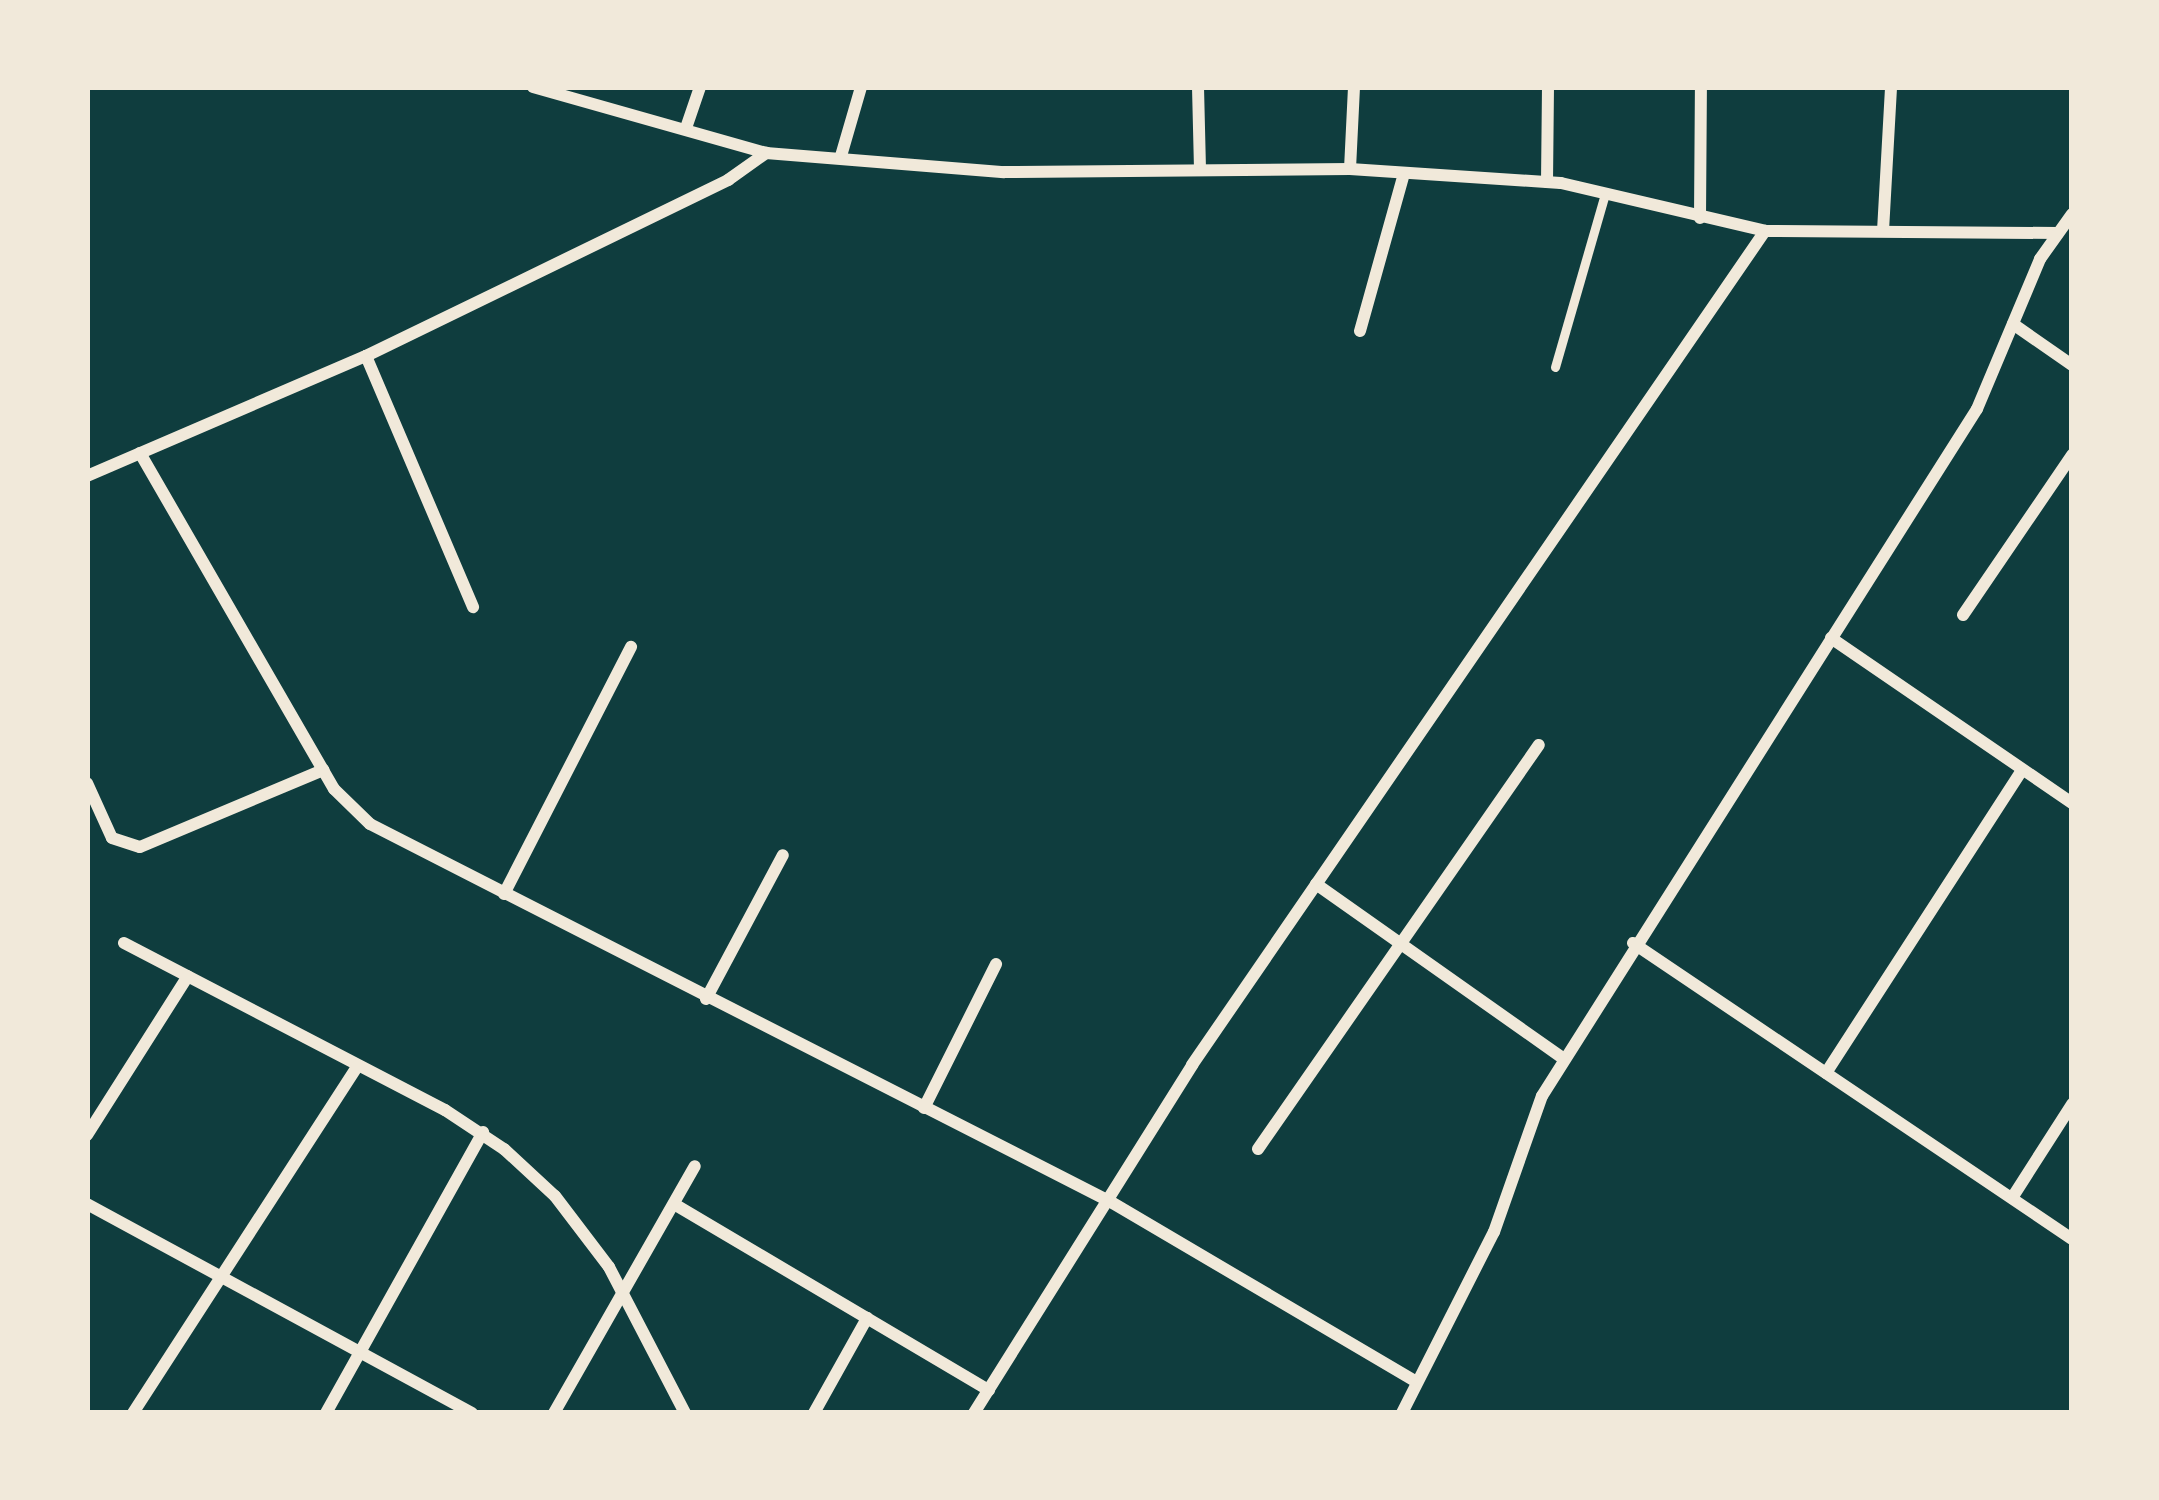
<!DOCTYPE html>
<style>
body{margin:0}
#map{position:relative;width:2159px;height:1500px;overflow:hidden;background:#0f3d3e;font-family:"Fira Sans Condensed",sans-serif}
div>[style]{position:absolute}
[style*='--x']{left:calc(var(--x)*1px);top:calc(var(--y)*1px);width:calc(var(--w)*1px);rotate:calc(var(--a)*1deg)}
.service>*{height:9px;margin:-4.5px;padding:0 4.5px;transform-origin:4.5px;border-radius:4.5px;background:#f1e9da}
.minor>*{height:12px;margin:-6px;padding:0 6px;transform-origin:6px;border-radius:6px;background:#f1e9da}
span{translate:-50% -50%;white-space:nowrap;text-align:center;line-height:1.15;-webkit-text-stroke:9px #f1e9da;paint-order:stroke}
.frame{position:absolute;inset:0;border:90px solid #f1e9da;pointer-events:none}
</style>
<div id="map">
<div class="service">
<div style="--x:1555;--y:367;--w:180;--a:-73.9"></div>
</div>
<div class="minor">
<div style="--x:533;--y:87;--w:242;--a:15.8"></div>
<div style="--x:766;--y:153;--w:239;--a:4.6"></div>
<div style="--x:1004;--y:172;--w:346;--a:-0.5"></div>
<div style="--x:1350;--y:169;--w:211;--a:3.8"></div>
<div style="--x:1561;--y:183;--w:210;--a:13.2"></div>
<div style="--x:1765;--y:231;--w:293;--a:0.4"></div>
<div style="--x:1198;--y:87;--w:83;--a:88.6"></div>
<div style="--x:686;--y:128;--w:43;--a:-71.1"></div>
<div style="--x:841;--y:156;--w:72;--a:-73.8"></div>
<div style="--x:1350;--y:169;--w:82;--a:-87.2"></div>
<div style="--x:1547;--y:182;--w:95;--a:-89.4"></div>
<div style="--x:1700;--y:218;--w:131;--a:-89.6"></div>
<div style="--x:1883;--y:231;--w:144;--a:-86.8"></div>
<div style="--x:2013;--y:324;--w:72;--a:34.8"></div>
<div style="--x:1360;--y:331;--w:164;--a:-74.4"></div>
<div style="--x:366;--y:356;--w:273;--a:66.9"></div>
<div style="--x:140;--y:453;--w:388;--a:60"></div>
<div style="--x:334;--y:789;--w:50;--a:44.2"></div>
<div style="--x:370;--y:824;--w:832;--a:27.03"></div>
<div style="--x:1111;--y:1202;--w:355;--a:30.5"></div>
<div style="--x:87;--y:476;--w:304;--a:-23.3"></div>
<div style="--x:366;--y:356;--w:403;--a:-25.9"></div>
<div style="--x:728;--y:180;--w:47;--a:-35.4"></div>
<div style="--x:1963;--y:615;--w:194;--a:-55.7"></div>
<div style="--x:1831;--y:638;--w:292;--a:34.4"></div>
<div style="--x:87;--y:783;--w:60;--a:65.6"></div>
<div style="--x:112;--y:838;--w:29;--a:18"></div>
<div style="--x:140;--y:847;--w:199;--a:-22.8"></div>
<div style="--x:1316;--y:884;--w:304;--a:35.2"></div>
<div style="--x:504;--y:894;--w:278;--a:-62.8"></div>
<div style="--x:124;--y:943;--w:362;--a:27.5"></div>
<div style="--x:445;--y:1110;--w:71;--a:33.5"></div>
<div style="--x:504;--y:1149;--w:69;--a:42.7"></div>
<div style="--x:555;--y:1196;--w:89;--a:52.7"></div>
<div style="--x:609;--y:1267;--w:165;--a:62.5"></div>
<div style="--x:1633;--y:943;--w:529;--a:33.99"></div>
<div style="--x:706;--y:999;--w:163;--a:-61.9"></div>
<div style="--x:1826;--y:1073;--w:361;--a:-57.1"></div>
<div style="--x:924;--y:1108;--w:161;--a:-63.4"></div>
<div style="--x:87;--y:1135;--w:188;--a:-57.6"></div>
<div style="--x:1258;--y:1149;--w:492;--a:-55.2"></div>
<div style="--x:2012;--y:1198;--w:112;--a:-57.4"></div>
<div style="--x:87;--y:1204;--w:438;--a:28.5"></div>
<div style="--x:674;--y:1204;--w:366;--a:30.6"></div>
<div style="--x:133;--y:1413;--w:414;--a:-57.1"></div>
<div style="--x:326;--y:1413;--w:322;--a:-60.8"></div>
<div style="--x:554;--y:1413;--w:284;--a:-60.3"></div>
<div style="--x:814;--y:1413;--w:109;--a:-60.8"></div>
<div style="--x:974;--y:1413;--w:411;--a:-57.9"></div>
<div style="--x:1192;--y:1065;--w:1012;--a:-55.51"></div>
<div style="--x:1402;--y:1413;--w:203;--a:-63.1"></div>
<div style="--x:1494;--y:1232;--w:144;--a:-70.6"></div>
<div style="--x:1542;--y:1096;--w:813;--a:-57.66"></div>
<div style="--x:1977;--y:409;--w:163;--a:-67.2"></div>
<div style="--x:2040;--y:259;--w:55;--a:-54.6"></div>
</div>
<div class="frame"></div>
</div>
